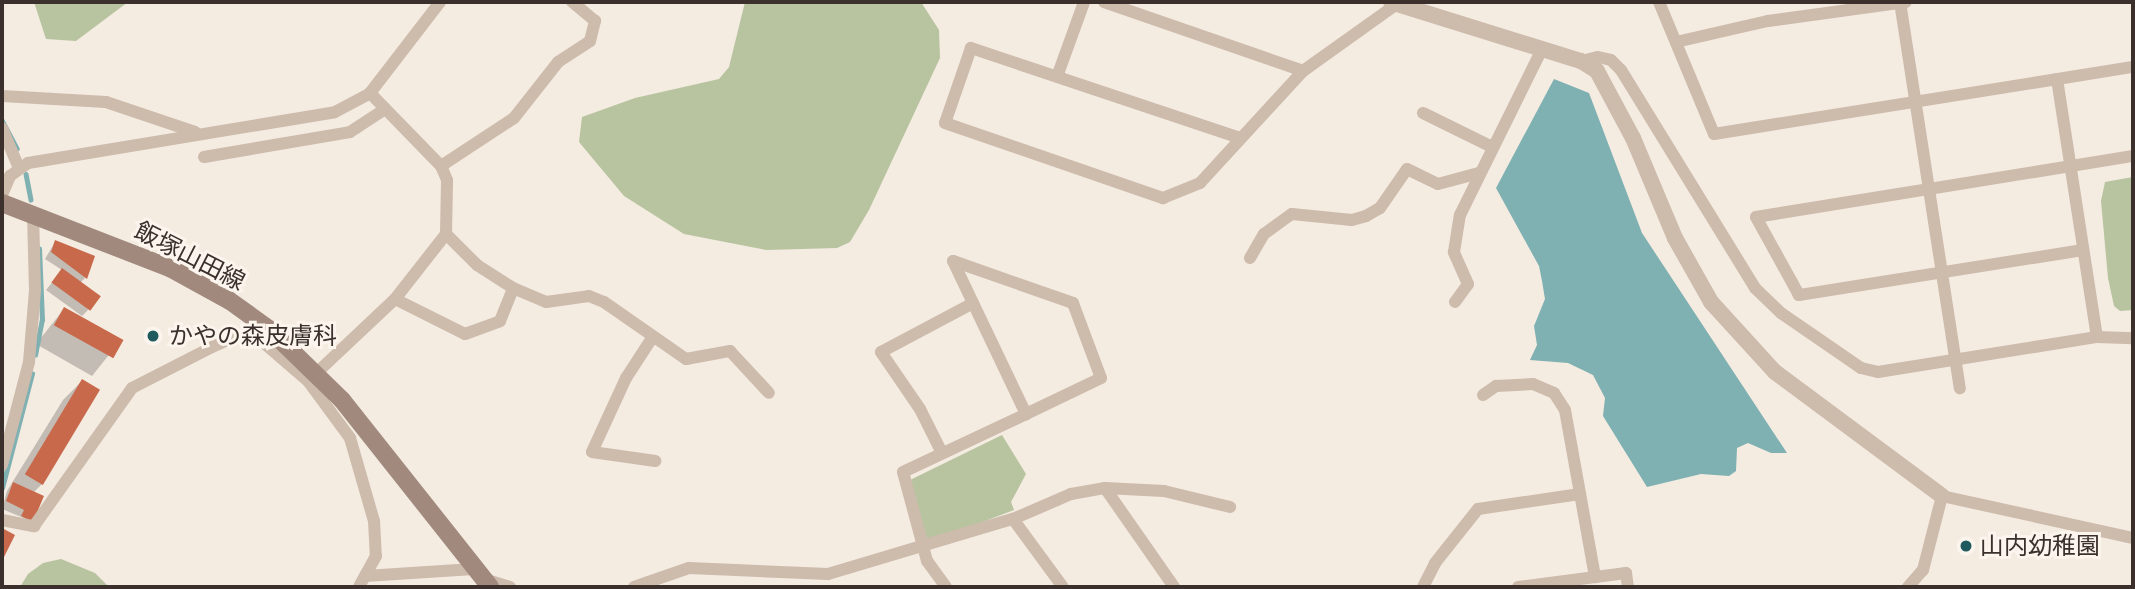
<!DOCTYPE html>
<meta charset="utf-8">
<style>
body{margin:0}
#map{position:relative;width:2135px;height:589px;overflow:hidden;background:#f4ebe1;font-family:Jost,"Noto Sans JP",sans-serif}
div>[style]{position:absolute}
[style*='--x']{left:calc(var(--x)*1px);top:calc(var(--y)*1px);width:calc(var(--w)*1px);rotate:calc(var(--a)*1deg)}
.green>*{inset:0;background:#b8c4a0}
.water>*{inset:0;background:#7fb0b2}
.shadow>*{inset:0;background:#0003}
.stream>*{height:4.5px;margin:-2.25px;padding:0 2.25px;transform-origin:2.25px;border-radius:2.25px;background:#7fb0b2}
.building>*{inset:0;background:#c8694b;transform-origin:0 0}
.minor>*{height:12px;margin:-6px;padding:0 6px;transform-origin:6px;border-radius:6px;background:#cdbbac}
.tertiary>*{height:16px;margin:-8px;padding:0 8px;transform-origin:8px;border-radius:8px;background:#cdbbac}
.secondary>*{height:18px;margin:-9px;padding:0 9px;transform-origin:9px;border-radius:9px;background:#a18a7d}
.dots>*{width:19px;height:19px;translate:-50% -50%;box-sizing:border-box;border:4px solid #fbf5ee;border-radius:50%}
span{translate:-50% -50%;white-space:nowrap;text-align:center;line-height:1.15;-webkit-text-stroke:6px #fbf5ee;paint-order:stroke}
.street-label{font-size:24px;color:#3b302b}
.poi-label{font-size:24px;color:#3b302b}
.left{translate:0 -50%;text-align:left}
.frame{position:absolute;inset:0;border:4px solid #3b302b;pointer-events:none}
</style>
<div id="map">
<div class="green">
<div style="clip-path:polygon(34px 2px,128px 2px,76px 41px,46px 39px)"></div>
<div style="clip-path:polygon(745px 2px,921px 2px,939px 30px,940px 58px,869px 210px,850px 242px,837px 248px,766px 250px,684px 234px,624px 196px,579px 142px,582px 117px,635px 98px,719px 79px,729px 67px)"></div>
<div style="clip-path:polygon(2133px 177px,2133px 310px,2120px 311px,2114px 306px,2108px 278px,2101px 201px,2105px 182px)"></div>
<div style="clip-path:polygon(1002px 435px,1026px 474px,1011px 502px,1014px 510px,935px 540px,925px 537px,910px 480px)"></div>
<div style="clip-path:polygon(61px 559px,95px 573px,109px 587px,20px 587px,28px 574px,43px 563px)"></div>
</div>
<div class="water">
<div style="clip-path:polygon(1554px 79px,1589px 93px,1642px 233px,1787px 453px,1771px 453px,1748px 443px,1737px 448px,1736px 471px,1729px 476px,1701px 474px,1647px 487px,1603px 416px,1605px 398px,1593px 375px,1568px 363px,1530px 360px,1537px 345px,1534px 326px,1545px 299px,1542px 281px,1539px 266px,1496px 188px)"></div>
</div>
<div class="shadow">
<div style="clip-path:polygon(55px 242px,85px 278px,80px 283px,88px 310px,82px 316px,46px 290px,62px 270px,45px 259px)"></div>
<div style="clip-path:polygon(64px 309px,120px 341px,92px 376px,36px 344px)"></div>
<div style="clip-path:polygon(82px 381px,42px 484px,33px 493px,31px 521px,2px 509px,7px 491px,63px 400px)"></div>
</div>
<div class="stream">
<div style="--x:2;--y:120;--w:32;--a:62"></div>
<div style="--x:26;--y:174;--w:26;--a:79"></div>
<div style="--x:35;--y:355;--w:36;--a:-79"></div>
<div style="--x:42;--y:320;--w:71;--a:-92.4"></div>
<div style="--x:2;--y:488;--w:118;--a:-75.3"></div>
</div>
<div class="building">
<div style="clip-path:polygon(55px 240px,95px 256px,87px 279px,51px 252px)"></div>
<div style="left:62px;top:268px;width:48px;height:18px;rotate:36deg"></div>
<div style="left:64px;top:307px;width:68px;height:21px;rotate:29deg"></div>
<div style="left:82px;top:379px;width:21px;height:111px;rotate:31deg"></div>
<div style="clip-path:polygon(13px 482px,44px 496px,33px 522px,21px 516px,24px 510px,6px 501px)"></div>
<div style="clip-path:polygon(2px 528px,15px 535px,4px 557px,2px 556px)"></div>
</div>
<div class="minor">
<div style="--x:1104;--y:2;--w:211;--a:19.1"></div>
<div style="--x:1659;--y:2;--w:143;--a:67.4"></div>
<div style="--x:1714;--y:134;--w:424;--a:-9.1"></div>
<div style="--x:1900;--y:2;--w:391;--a:81.2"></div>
<div style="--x:1676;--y:42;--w:94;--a:-12.9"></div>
<div style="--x:1768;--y:21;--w:139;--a:-7.8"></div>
<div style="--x:1581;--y:61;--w:17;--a:-13"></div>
<div style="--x:1598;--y:57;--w:13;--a:13"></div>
<div style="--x:1611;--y:60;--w:14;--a:45"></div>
<div style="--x:1621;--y:70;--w:256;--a:58.4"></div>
<div style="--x:1755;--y:288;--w:36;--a:44"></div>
<div style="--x:1781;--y:313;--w:97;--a:34.5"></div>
<div style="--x:1861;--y:368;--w:17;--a:13"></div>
<div style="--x:1878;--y:372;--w:222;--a:-9.1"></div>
<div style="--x:2097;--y:337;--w:36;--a:2"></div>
<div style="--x:1058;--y:74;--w:77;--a:-70.1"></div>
<div style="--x:2057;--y:79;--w:261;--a:81.2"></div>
<div style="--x:2;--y:96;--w:104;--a:3.3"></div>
<div style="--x:106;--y:102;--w:94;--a:18.6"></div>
<div style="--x:1423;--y:113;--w:77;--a:26.2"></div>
<div style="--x:2;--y:128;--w:43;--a:67"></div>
<div style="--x:1240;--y:138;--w:284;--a:-161.5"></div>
<div style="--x:971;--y:48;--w:79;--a:109.1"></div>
<div style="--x:945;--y:123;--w:231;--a:19"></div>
<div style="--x:1163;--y:198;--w:40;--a:-22"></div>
<div style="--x:1200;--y:183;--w:152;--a:-47.4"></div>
<div style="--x:1303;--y:71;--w:115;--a:-35.5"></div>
<div style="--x:204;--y:157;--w:148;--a:-9.7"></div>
<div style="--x:350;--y:132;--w:42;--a:-33.3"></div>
<div style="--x:441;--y:166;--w:87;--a:-33.3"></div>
<div style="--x:514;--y:118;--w:71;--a:-51.8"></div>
<div style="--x:558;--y:62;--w:38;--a:-33"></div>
<div style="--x:590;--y:41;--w:21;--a:-76"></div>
<div style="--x:595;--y:21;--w:30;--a:-140"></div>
<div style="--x:2;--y:195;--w:21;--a:-67"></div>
<div style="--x:10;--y:176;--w:22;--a:-36"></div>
<div style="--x:28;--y:163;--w:311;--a:-9.4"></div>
<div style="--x:335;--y:112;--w:40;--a:-28"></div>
<div style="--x:370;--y:93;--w:115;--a:-52.4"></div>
<div style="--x:446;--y:234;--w:44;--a:45"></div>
<div style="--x:477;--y:265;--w:43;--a:32.6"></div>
<div style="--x:513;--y:288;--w:36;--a:23"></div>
<div style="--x:546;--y:302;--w:43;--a:-7.9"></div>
<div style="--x:589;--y:296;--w:16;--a:22"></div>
<div style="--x:604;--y:302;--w:100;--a:34.8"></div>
<div style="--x:686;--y:359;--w:45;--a:-10.3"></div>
<div style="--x:730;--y:351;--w:57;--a:47.1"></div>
<div style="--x:2083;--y:250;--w:288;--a:171"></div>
<div style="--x:1799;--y:295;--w:89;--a:-118.9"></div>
<div style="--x:1756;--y:217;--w:382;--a:-9.2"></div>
<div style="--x:1250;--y:258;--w:28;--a:-60"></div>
<div style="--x:1264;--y:234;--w:34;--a:-36"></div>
<div style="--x:1292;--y:214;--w:60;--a:5.7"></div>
<div style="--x:1352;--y:220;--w:15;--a:-16"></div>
<div style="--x:1366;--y:216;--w:16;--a:-30"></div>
<div style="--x:1380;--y:208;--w:47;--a:-55.3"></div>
<div style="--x:1407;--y:169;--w:34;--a:26"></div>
<div style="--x:1438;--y:184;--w:42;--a:-15"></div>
<div style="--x:395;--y:299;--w:78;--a:26.6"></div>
<div style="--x:465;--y:334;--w:37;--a:-20"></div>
<div style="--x:500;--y:321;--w:35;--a:-68"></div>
<div style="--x:1455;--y:302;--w:22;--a:-54"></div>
<div style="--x:1468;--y:284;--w:35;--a:-114"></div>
<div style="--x:1454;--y:252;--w:37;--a:-81"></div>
<div style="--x:1460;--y:215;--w:185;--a:-63.7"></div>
<div style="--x:652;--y:338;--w:48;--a:123"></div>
<div style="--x:626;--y:378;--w:81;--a:114.7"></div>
<div style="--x:592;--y:452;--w:64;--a:8.1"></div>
<div style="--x:308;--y:381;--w:71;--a:53.6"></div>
<div style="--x:350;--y:438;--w:86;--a:73.9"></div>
<div style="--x:374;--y:521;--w:35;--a:87"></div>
<div style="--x:376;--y:556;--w:35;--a:119"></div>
<div style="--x:1483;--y:395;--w:16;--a:-35"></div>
<div style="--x:1496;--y:386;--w:37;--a:-3"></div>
<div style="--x:1533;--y:384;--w:23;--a:23"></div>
<div style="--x:1554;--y:393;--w:20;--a:57"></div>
<div style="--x:1565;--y:410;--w:170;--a:79.8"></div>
<div style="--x:942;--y:453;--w:49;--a:-116.6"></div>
<div style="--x:920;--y:409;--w:69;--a:-124.4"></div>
<div style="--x:881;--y:352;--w:104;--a:-28"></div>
<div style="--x:2;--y:465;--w:106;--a:-75.3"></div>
<div style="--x:29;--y:362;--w:72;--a:-85.2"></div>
<div style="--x:35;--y:290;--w:75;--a:-91.5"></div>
<div style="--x:1105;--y:488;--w:121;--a:55.1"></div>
<div style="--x:1013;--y:519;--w:84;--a:53.7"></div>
<div style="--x:2;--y:520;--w:33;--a:11"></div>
<div style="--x:34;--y:526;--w:169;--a:-54.6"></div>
<div style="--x:132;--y:388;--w:90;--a:-27.1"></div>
<div style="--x:212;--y:347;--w:22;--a:-24"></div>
<div style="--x:232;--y:338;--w:18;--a:-3"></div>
<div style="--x:250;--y:337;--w:17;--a:25"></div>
<div style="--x:265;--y:344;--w:57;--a:40.7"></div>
<div style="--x:308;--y:381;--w:120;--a:-43.3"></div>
<div style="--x:395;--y:299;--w:83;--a:-51.9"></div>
<div style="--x:446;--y:234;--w:54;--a:-88.9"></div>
<div style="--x:447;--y:180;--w:15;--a:-113"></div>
<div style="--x:441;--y:166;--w:102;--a:-134.2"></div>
<div style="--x:365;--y:576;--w:109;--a:-3.7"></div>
<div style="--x:484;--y:579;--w:27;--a:17"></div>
<div style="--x:634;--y:587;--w:58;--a:-19.1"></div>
<div style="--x:689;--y:568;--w:139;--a:2.5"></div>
<div style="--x:828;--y:574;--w:193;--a:-16.6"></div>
<div style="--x:1013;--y:519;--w:63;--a:-23.3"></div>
<div style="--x:1071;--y:494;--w:35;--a:-10"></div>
<div style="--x:1105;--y:488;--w:59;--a:2.9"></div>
<div style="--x:1164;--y:491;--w:68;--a:13.6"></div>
<div style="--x:946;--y:587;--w:32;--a:-126"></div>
<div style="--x:927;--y:561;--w:92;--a:-105.1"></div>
<div style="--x:903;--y:472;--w:136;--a:-25.2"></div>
<div style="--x:1026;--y:414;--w:83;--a:-25.6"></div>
<div style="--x:1101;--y:378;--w:80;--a:-110.5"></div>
<div style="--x:1073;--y:303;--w:127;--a:-160.7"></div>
<div style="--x:953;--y:261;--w:170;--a:64.5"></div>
<div style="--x:1423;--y:587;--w:27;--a:-63"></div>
<div style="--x:1435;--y:563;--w:69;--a:-51.5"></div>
<div style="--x:1478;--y:509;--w:103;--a:-8.4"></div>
<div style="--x:1518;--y:587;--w:109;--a:-7.4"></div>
<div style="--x:1626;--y:573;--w:14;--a:82"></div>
<div style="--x:1908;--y:587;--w:23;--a:-49"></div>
<div style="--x:1923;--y:570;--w:76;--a:-75.6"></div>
<div style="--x:1942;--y:496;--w:196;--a:12.4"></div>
</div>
<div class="tertiary">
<div style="--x:1391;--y:2;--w:199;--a:17.3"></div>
<div style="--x:1581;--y:61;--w:19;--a:32"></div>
<div style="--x:1597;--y:71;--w:76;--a:61.8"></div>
<div style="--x:1633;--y:138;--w:108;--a:67.2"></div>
<div style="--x:1675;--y:238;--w:73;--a:60.6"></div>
<div style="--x:1711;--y:302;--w:95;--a:47.6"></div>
<div style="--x:1775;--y:372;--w:208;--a:36.6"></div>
</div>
<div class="secondary">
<div style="--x:2;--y:203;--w:180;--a:21.2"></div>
<div style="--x:170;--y:268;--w:68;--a:28.8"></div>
<div style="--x:230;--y:301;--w:48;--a:35.7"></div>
<div style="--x:269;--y:329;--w:102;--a:44.2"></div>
<div style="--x:342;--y:400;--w:238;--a:51.6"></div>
</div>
<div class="dots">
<div style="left:153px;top:336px;background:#1f5a5e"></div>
<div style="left:1966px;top:546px;background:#1f5a5e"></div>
</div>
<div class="street-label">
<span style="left:190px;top:256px;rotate:27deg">飯塚山田線</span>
</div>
<div class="poi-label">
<span class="left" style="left:169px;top:336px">かやの森皮膚科</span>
<span class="left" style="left:1980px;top:546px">山内幼稚園</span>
</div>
<div class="frame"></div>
</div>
